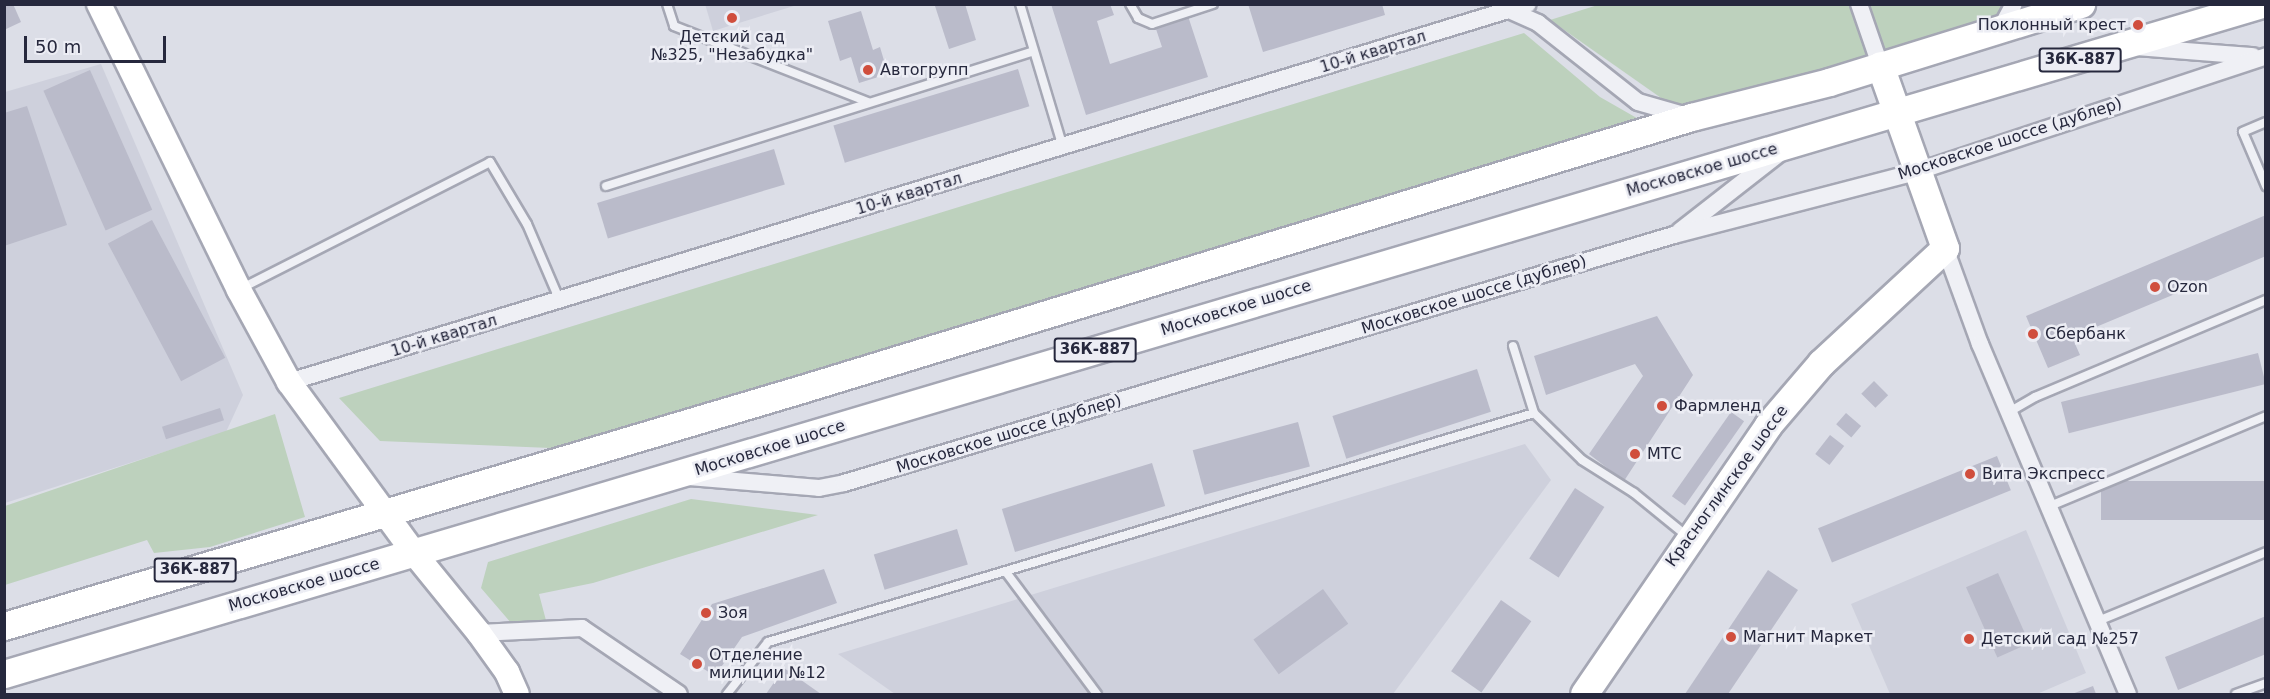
<!DOCTYPE html>
<meta charset="utf-8">
<style>
body{margin:0}
#map{position:relative;width:2270px;height:699px;overflow:hidden;background:#dcdee7;font-family:"DejaVu Sans",sans-serif}
div>[style]{position:absolute}
[style*='--x']{left:calc(var(--x)*1px);top:calc(var(--y)*1px);width:calc(var(--w)*1px);rotate:calc(var(--a)*1deg)}
.built>*{inset:0;background:#ced0dc}
.green>*{inset:0;background:#bdd1bd}
.building>*{inset:0;background:#babbca;transform-origin:0 0}
.roads{filter:drop-shadow(2px 0 #a5a7b4) drop-shadow(-2px 0 #a5a7b4) drop-shadow(0 2px #a5a7b4) drop-shadow(0 -2px #a5a7b4)}
.lane>*{height:8px;margin:-4px;padding:0 4px;transform-origin:4px;border-radius:4px;background:#eff0f5}
.street>*{height:16px;margin:-8px;padding:0 8px;transform-origin:8px;border-radius:8px;background:#eff0f5}
.secondary>*{height:24px;margin:-12px;padding:0 12px;transform-origin:12px;border-radius:12px;background:#fff}
.primary>*{height:27px;margin:-13.5px;padding:0 13.5px;transform-origin:13.5px;border-radius:13.5px;background:#fff}
.dots>*{width:16px;height:16px;translate:-50% -50%;box-sizing:border-box;border:3px solid #ecedf4;border-radius:50%}
span{translate:-50% -50%;white-space:nowrap;text-align:center;line-height:1.15;-webkit-text-stroke:5px #ecedf4;paint-order:stroke}
.shield-label span{padding:2px 4px;background:#ecedf4;border:2px solid;border-radius:4px;-webkit-text-stroke-width:0}
.shield-label{font-size:15px;color:#26283d;font-weight:700}
.poi-label{font-size:16px;color:#26283d}
.right{translate:-100% -50%;text-align:right}
.left{translate:0 -50%;text-align:left}
.street-label{font-size:16px;color:#26283d}
.frame{position:absolute;inset:0;border:6px solid #26283d;pointer-events:none}
.scale{position:absolute;left:24px;top:36px;width:142px;height:27px;box-sizing:border-box;border:3px solid #26283d;border-top:0;padding-left:8px;font-size:18px;line-height:21px;white-space:nowrap;color:#26283d;-webkit-text-stroke:4px #ecedf4;paint-order:stroke}
</style>
<div id="map">
<div class="built">
<div style="clip-path:polygon(705px 4px,797px 4px,797px 5px,713px 31px)"></div>
<div style="clip-path:polygon(101px 64px,243px 395px,226px 432px,5px 503px,5px 92px)"></div>
<div style="clip-path:polygon(1525px 444px,1551px 480px,1393px 694px,895px 694px,838px 654px)"></div>
<div style="clip-path:polygon(2026px 530px,2086px 673px,2037px 694px,1890px 694px,1851px 604px)"></div>
</div>
<div class="green">
<div style="clip-path:polygon(1601px 4px,2070px 5px,1709px 112px,1664px 100px,1550px 20px)"></div>
<div style="clip-path:polygon(1524px 33px,1600px 97px,1656px 129px,599px 450px,380px 441px,339px 398px)"></div>
<div style="clip-path:polygon(275px 414px,305px 517px,210px 547px,154px 553px,147px 540px,5px 585px,5px 506px)"></div>
<div style="clip-path:polygon(691px 499px,818px 515px,593px 583px,539px 594px,548px 628px,517px 630px,481px 588px,488px 562px)"></div>
</div>
<div class="building">
<div style="clip-path:polygon(4px 4px,13px 4px,21px 22px,4px 30px)"></div>
<div style="clip-path:polygon(965px 4px,976px 40px,949px 49px,935px 6px)"></div>
<div style="clip-path:polygon(1051px 4px,1110px 4px,1114px 15px,1097px 21px,1110px 64px,1162px 47px,1155px 26px,1188px 16px,1208px 77px,1086px 115px)"></div>
<div style="clip-path:polygon(1248px 4px,1382px 4px,1385px 15px,1263px 52px)"></div>
<div style="clip-path:polygon(861px 11px,873px 50px,880px 47px,888px 74px,859px 83px,851px 57px,840px 61px,828px 21px)"></div>
<div style="left:1018px;top:69px;width:39px;height:193px;rotate:73deg"></div>
<div style="left:90px;top:70px;width:153px;height:51px;rotate:66deg"></div>
<div style="clip-path:polygon(27px 106px,67px 225px,4px 246px,4px 113px)"></div>
<div style="left:774px;top:149px;width:37px;height:185px;rotate:73deg"></div>
<div style="clip-path:polygon(2266px 215px,2266px 256px,2072px 337px,2080px 355px,2048px 368px,2026px 316px)"></div>
<div style="left:152px;top:220px;width:156px;height:50px;rotate:62deg"></div>
<div style="clip-path:polygon(1657px 316px,1693px 375px,1624px 481px,1589px 454px,1643px 376px,1635px 364px,1546px 395px,1534px 356px)"></div>
<div style="left:2258px;top:353px;width:32px;height:203px;rotate:76deg"></div>
<div style="left:1477px;top:369px;width:45px;height:152px;rotate:72deg"></div>
<div style="left:1874px;top:381px;width:20px;height:18px;rotate:45deg"></div>
<div style="left:220px;top:408px;width:13px;height:61px;rotate:72deg"></div>
<div style="left:1731px;top:412px;width:16px;height:103px;rotate:35deg"></div>
<div style="left:1846px;top:413px;width:20px;height:15px;rotate:41deg"></div>
<div style="left:1298px;top:422px;width:46px;height:109px;rotate:75deg"></div>
<div style="left:1830px;top:435px;width:18px;height:24px;rotate:38deg"></div>
<div style="left:1997px;top:456px;width:37px;height:193px;rotate:68deg"></div>
<div style="left:1152px;top:463px;width:45px;height:157px;rotate:73deg"></div>
<div style="left:2266px;top:481px;width:39px;height:165px;rotate:90deg"></div>
<div style="left:1575px;top:488px;width:35px;height:84px;rotate:33deg"></div>
<div style="left:957px;top:529px;width:37px;height:87px;rotate:73deg"></div>
<div style="clip-path:polygon(824px 569px,837px 603px,742px 637px,715px 676px,680px 654px,712px 604px)"></div>
<div style="clip-path:polygon(1768px 570px,1798px 590px,1728px 694px,1685px 694px)"></div>
<div style="left:1998px;top:573px;width:77px;height:35px;rotate:66deg"></div>
<div style="left:1323px;top:589px;width:43px;height:86px;rotate:54deg"></div>
<div style="left:1501px;top:600px;width:37px;height:87px;rotate:35deg"></div>
<div style="clip-path:polygon(2266px 616px,2266px 654px,2178px 690px,2165px 657px)"></div>
<div style="clip-path:polygon(784px 668px,821px 694px,766px 694px)"></div>
<div style="clip-path:polygon(2093px 686px,2096px 694px,2072px 694px)"></div>
</div>
<div class="roads">
<div class="lane">
<div style="--x:667;--y:4;--w:23;--a:72"></div>
<div style="--x:674;--y:26;--w:208;--a:21.4"></div>
<div style="--x:1020;--y:4;--w:149;--a:73.3"></div>
<div style="--x:1130;--y:4;--w:16;--a:60"></div>
<div style="--x:1138;--y:18;--w:15;--a:23"></div>
<div style="--x:1152;--y:24;--w:64;--a:-18.2"></div>
<div style="--x:2266;--y:122;--w:25;--a:157"></div>
<div style="--x:2243;--y:132;--w:59;--a:66.9"></div>
<div style="--x:606;--y:186;--w:448;--a:-17.5"></div>
<div style="--x:242;--y:288;--w:278;--a:-26.9"></div>
<div style="--x:490;--y:162;--w:72;--a:59.2"></div>
<div style="--x:527;--y:224;--w:84;--a:66.8"></div>
<div style="--x:1513;--y:346;--w:70;--a:72.6"></div>
<div style="--x:1534;--y:413;--w:67;--a:44.4"></div>
<div style="--x:1582;--y:460;--w:62;--a:32.4"></div>
<div style="--x:1634;--y:493;--w:68;--a:39.1"></div>
<div style="--x:2009;--y:412;--w:30;--a:-30"></div>
<div style="--x:2035;--y:397;--w:251;--a:-22.8"></div>
<div style="--x:2050;--y:506;--w:234;--a:-22.6"></div>
<div style="--x:1006;--y:572;--w:152;--a:53.3"></div>
<div style="--x:2098;--y:621;--w:182;--a:-22.3"></div>
<div style="--x:727;--y:694;--w:66;--a:-51.7"></div>
<div style="--x:768;--y:642;--w:799;--a:-16.64"></div>
<div style="--x:2236;--y:694;--w:32;--a:-20"></div>
</div>
<div class="street">
<div style="--x:1859;--y:4;--w:65;--a:71"></div>
<div style="--x:1509;--y:10;--w:32;--a:24"></div>
<div style="--x:1538;--y:23;--w:127;--a:38.3"></div>
<div style="--x:1638;--y:102;--w:51;--a:15.9"></div>
<div style="--x:2001;--y:28;--w:27;--a:-62"></div>
<div style="--x:2135;--y:47;--w:118;--a:4.4"></div>
<div style="--x:1680;--y:231;--w:127;--a:-38"></div>
<div style="--x:1945;--y:248;--w:102;--a:70"></div>
<div style="--x:1980;--y:344;--w:380;--a:67.1"></div>
<div style="--x:289;--y:382;--w:1295;--a:-16.97"></div>
<div style="--x:689;--y:477;--w:130;--a:4.8"></div>
<div style="--x:819;--y:488;--w:25;--a:-11"></div>
<div style="--x:844;--y:483;--w:866;--a:-16.64"></div>
<div style="--x:1674;--y:235;--w:253;--a:-14.6"></div>
<div style="--x:1919;--y:171;--w:366;--a:-18.3"></div>
<div style="--x:479;--y:633;--w:103;--a:-2.8"></div>
<div style="--x:582;--y:628;--w:117;--a:34.2"></div>
</div>
<div class="secondary">
<div style="--x:99;--y:4;--w:318;--a:63.9"></div>
<div style="--x:239;--y:290;--w:105;--a:61.5"></div>
<div style="--x:289;--y:382;--w:212;--a:53.8"></div>
<div style="--x:414;--y:553;--w:103;--a:50.9"></div>
<div style="--x:479;--y:633;--w:48;--a:54.3"></div>
<div style="--x:507;--y:672;--w:24;--a:66"></div>
</div>
<div class="primary">
<div style="--x:4;--y:626;--w:825;--a:-16.55"></div>
<div style="--x:795;--y:391;--w:937;--a:-17"></div>
<div style="--x:1691;--y:117;--w:142;--a:-14.2"></div>
<div style="--x:1829;--y:82;--w:264;--a:-17.2"></div>
<div style="--x:4;--y:674;--w:2354;--a:-16.53"></div>
<div style="--x:1584;--y:694;--w:326;--a:-55.6"></div>
<div style="--x:1768;--y:425;--w:82;--a:-49.5"></div>
<div style="--x:1821;--y:363;--w:169;--a:-42.8"></div>
<div style="--x:1945;--y:248;--w:194;--a:-109.6"></div>
</div>
</div>
<div class="dots">
<div style="left:732px;top:18px;background:#d04e3d"></div>
<div style="left:2138px;top:25px;background:#d04e3d"></div>
<div style="left:868px;top:70px;background:#d04e3d"></div>
<div style="left:2155px;top:287px;background:#d04e3d"></div>
<div style="left:2033px;top:334px;background:#d04e3d"></div>
<div style="left:1662px;top:406px;background:#d04e3d"></div>
<div style="left:1635px;top:454px;background:#d04e3d"></div>
<div style="left:1970px;top:474px;background:#d04e3d"></div>
<div style="left:706px;top:613px;background:#d04e3d"></div>
<div style="left:1731px;top:637px;background:#d04e3d"></div>
<div style="left:1969px;top:639px;background:#d04e3d"></div>
<div style="left:697px;top:664px;background:#d04e3d"></div>
</div>
<div class="shield-label">
<span style="left:2080px;top:60px">36К-887</span>
<span style="left:1095px;top:350px">36К-887</span>
<span style="left:195px;top:570px">36К-887</span>
</div>
<div class="poi-label">
<span class="right" style="left:2126px;top:25px">Поклонный крест</span>
<span style="left:732px;top:46px">Детский сад<br>№325, "Незабудка"</span>
<span class="left" style="left:880px;top:70px">Автогрупп</span>
<span class="left" style="left:2167px;top:287px">Ozon</span>
<span class="left" style="left:2045px;top:334px">Сбербанк</span>
<span class="left" style="left:1674px;top:406px">Фармленд</span>
<span class="left" style="left:1647px;top:454px">МТС</span>
<span class="left" style="left:1982px;top:474px">Вита Экспресс</span>
<span class="left" style="left:718px;top:613px">Зоя</span>
<span class="left" style="left:1743px;top:637px">Магнит Маркет</span>
<span class="left" style="left:1981px;top:639px">Детский сад №257</span>
<span class="left" style="left:709px;top:664px">Отделение<br>милиции №12</span>
</div>
<div class="street-label">
<span style="left:1373px;top:52px;rotate:-17deg">10-й квартал</span>
<span style="left:2010px;top:139px;rotate:-18deg">Московское шоссе (дублер)</span>
<span style="left:1702px;top:170px;rotate:-16deg">Московское шоссе</span>
<span style="left:909px;top:194px;rotate:-17deg">10-й квартал</span>
<span style="left:1474px;top:295px;rotate:-17deg">Московское шоссе (дублер)</span>
<span style="left:1236px;top:308px;rotate:-17deg">Московское шоссе</span>
<span style="left:444px;top:336px;rotate:-17deg">10-й квартал</span>
<span style="left:1009px;top:434px;rotate:-17deg">Московское шоссе (дублер)</span>
<span style="left:770px;top:448px;rotate:-17deg">Московское шоссе</span>
<span style="left:1727px;top:486px;rotate:-54deg">Красноглинское шоссе</span>
<span style="left:304px;top:585px;rotate:-16deg">Московское шоссе</span>
</div>
<div class="frame"></div>
<div class="scale">50 m</div>
</div>
